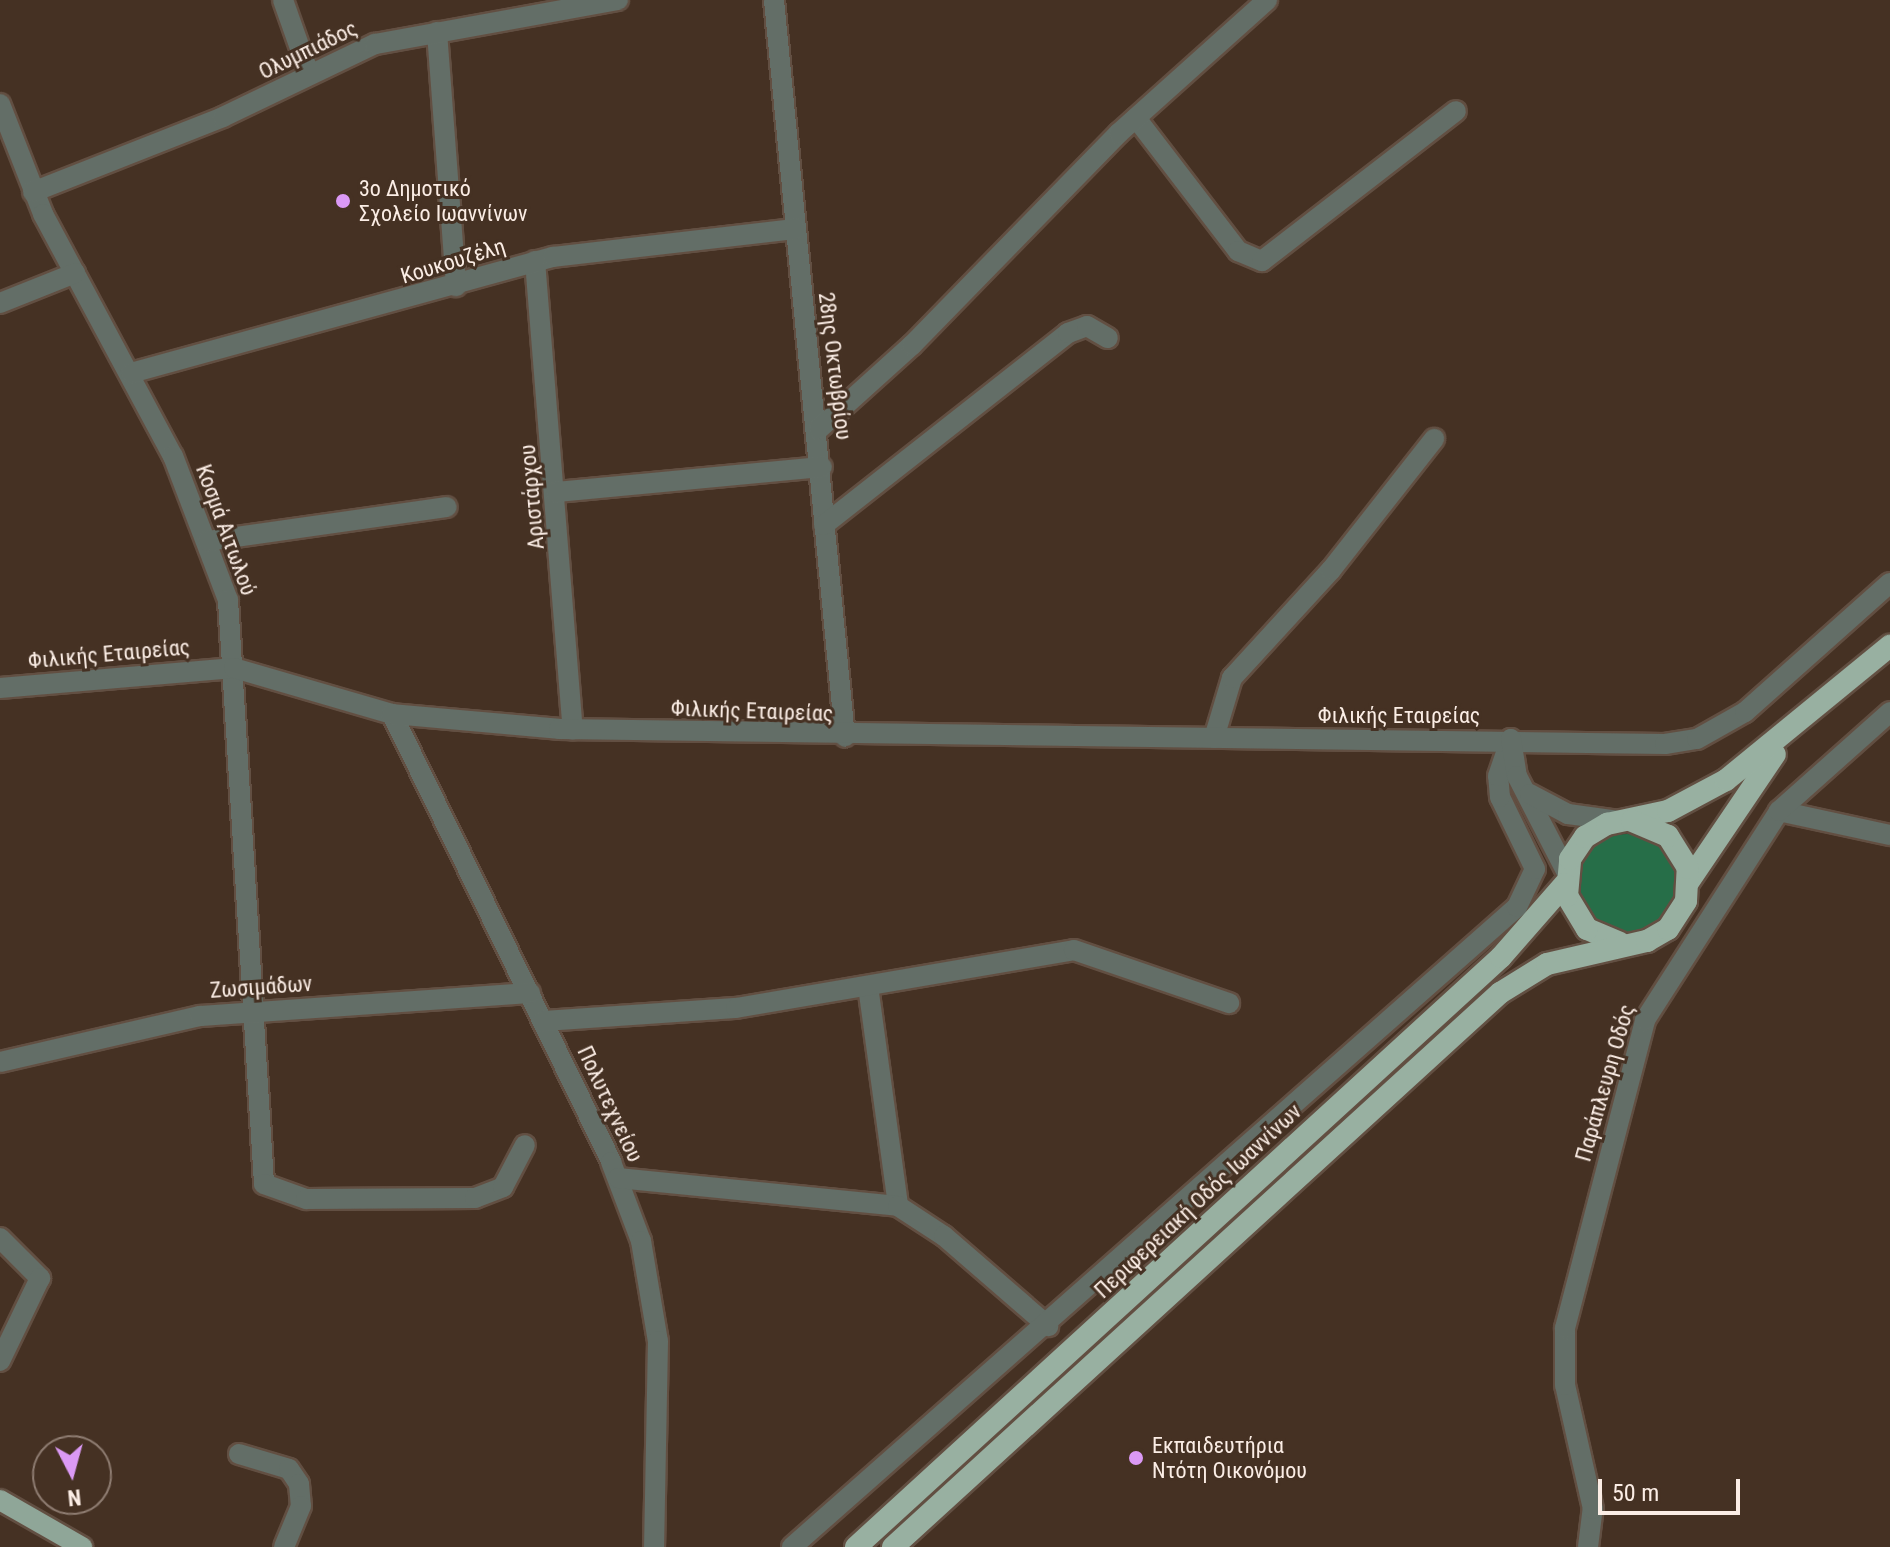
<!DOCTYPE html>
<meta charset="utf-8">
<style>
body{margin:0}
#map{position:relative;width:1890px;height:1547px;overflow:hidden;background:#453123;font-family:"Roboto Condensed",sans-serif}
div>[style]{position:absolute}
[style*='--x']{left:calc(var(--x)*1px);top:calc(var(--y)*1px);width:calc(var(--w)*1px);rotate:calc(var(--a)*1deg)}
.green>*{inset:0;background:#266e48}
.round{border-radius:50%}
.roads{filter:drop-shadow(2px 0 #624f42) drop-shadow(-2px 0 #624f42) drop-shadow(0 2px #624f42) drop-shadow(0 -2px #624f42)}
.minor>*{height:20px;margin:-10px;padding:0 10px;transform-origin:10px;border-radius:10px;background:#636e67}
.tertiary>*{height:20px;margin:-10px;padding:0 10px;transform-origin:10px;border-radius:10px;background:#636e67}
.primary>*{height:20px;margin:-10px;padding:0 10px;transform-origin:10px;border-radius:10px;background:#8fa698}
.trunk>*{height:22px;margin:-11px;padding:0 11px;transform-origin:11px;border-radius:11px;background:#98b0a1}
.dots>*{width:22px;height:22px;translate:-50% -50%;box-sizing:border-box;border:4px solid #453123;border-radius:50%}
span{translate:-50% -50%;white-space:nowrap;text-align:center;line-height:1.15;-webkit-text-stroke:6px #453123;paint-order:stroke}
.street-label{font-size:22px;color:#fbede5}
.poi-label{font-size:22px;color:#fbede5}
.left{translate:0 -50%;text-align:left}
.north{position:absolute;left:32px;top:1435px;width:80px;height:80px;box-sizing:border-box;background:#453123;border:2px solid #8e7c71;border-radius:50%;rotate:174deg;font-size:22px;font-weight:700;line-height:32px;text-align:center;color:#fbede5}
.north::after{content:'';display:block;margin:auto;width:28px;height:36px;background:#db99f5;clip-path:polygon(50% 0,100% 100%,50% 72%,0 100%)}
.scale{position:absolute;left:1598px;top:1479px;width:142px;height:36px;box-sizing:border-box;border:4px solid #fbede5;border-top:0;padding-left:10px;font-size:24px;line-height:28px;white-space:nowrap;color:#fbede5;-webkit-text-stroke:6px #453123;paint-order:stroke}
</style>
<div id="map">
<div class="green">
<div class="round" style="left:1577px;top:834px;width:100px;height:100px"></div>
</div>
<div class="roads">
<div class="minor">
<div style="--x:283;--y:0;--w:78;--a:70.6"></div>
<div style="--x:774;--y:0;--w:740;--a:84.5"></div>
<div style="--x:437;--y:32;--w:255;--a:85.7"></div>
<div style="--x:0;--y:104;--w:118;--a:68.6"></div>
<div style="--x:43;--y:214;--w:275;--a:61.8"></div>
<div style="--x:173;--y:456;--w:154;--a:69.1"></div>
<div style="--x:228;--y:600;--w:585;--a:86.47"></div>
<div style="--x:264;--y:1184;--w:45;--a:19.7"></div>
<div style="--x:306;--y:1199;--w:169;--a:-0.3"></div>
<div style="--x:475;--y:1198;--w:30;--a:-21"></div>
<div style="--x:503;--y:1187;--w:47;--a:-62.4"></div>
<div style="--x:1136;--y:118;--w:168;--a:52.5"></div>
<div style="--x:1238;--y:251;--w:26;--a:23"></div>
<div style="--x:1262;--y:261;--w:245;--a:-37.7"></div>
<div style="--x:33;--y:192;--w:204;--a:-21.5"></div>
<div style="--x:223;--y:117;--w:169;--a:-25.7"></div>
<div style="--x:375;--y:44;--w:247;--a:-10.3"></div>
<div style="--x:535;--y:261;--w:470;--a:85.4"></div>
<div style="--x:0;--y:303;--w:81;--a:-21.8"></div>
<div style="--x:131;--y:373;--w:438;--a:-15.4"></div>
<div style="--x:553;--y:257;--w:244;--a:-6.6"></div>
<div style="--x:819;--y:429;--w:125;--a:-42.1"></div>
<div style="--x:912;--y:345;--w:296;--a:-45.7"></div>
<div style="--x:1119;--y:133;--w:199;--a:-41.9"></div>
<div style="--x:556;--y:492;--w:267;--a:-5.4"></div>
<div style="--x:824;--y:525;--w:310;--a:-38.2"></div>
<div style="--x:1068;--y:333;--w:20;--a:-20"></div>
<div style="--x:1087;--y:326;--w:24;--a:30"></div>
<div style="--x:208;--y:541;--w:241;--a:-8.1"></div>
<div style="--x:392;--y:714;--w:499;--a:63.9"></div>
<div style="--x:611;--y:1162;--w:85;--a:69.2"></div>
<div style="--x:641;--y:1241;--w:101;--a:80.4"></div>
<div style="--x:658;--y:1341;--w:206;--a:91.1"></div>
<div style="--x:1214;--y:738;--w:63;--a:-73.3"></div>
<div style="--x:1232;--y:678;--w:147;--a:-47.5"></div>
<div style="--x:1331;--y:570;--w:167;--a:-51.8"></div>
<div style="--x:1779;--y:811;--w:114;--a:12.2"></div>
<div style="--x:868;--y:986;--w:222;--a:82.2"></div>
<div style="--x:543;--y:1021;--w:193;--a:-3.9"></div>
<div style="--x:736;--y:1008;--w:343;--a:-9.7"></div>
<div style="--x:1074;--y:950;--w:164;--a:18.9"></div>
<div style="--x:0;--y:1062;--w:205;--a:-13"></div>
<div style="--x:200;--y:1016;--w:331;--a:-4"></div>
<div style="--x:618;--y:1178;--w:281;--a:5.7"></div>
<div style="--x:898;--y:1206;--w:55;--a:33.1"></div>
<div style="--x:944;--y:1236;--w:138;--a:40.9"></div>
<div style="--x:0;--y:1238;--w:57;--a:45"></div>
<div style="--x:40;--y:1278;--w:92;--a:115.7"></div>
<div style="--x:239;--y:1454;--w:52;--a:16.7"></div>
<div style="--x:289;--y:1469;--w:18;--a:56"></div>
<div style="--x:299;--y:1484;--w:22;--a:85"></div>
<div style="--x:301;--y:1506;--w:44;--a:112.5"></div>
<div style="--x:792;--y:1547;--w:967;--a:-41.44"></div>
<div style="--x:1517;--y:907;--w:42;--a:-64.7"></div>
<div style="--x:1535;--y:869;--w:80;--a:-115.9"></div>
<div style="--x:1500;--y:797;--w:21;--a:-95"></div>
<div style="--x:1498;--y:776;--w:39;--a:-71"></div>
</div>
<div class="tertiary">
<div style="--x:0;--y:688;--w:235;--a:-4.9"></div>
<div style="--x:234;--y:668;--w:165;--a:16.2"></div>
<div style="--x:392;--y:714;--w:168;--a:5.1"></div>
<div style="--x:559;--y:729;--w:1106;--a:0.78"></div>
<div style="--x:1665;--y:744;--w:32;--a:-9"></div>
<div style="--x:1697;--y:739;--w:55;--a:-29.4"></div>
<div style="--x:1745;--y:712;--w:194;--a:-41.7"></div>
<div style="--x:1511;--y:739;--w:37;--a:81"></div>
<div style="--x:1517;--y:776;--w:107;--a:62.7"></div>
<div style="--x:1530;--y:794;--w:43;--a:27.8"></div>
<div style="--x:1568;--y:814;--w:51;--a:7.8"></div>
<div style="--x:1588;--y:1547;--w:38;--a:-83"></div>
<div style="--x:1593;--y:1509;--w:127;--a:-102.7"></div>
<div style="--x:1565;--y:1385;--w:57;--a:-90"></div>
<div style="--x:1565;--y:1328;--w:318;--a:-75.4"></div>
<div style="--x:1645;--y:1020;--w:248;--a:-57.3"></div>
<div style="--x:1779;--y:811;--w:149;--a:-41.7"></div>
</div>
<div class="primary">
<div style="--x:0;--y:1500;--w:95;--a:29.8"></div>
</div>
<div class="trunk">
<div style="--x:1689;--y:881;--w:153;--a:-55.9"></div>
<div style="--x:1620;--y:943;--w:36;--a:-157"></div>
<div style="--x:1587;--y:929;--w:39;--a:-121"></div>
<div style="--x:1567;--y:896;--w:37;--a:-85"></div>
<div style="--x:1570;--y:859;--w:27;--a:-56"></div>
<div style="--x:1585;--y:837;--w:26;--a:-31"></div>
<div style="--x:1607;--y:824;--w:62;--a:-12"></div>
<div style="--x:1668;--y:811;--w:66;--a:-28.1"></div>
<div style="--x:1726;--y:780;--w:212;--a:-39.3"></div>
<div style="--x:856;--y:1547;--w:874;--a:-42.45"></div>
<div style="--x:1501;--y:957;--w:97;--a:-48.8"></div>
<div style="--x:893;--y:1547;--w:822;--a:-42.39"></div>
<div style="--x:1500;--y:993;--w:55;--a:-31.7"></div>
<div style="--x:1547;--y:964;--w:103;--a:-13"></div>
<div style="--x:1647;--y:941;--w:24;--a:-30"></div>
<div style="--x:1668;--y:929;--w:33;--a:-57"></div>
<div style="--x:1686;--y:901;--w:33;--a:-87"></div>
<div style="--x:1688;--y:868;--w:38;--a:-122"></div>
<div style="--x:1668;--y:836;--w:39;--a:-157"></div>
</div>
</div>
<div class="dots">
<div style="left:343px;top:201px;background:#db99f5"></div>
<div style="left:1136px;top:1458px;background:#db99f5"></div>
</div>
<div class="street-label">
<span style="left:308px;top:50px;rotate:-26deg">Ολυμπιάδος</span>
<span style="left:453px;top:261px;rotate:-17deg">Κουκουζέλη</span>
<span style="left:835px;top:366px;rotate:83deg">28ης Οκτωβρίου</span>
<span style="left:532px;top:497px;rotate:-95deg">Αριστάρχου</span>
<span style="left:226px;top:530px;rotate:70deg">Κοσμά Αιτωλού</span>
<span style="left:109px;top:654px;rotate:-5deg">Φιλικής Εταιρείας</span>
<span style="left:752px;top:711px;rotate:2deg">Φιλικής Εταιρείας</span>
<span style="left:1399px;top:716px">Φιλικής Εταιρείας</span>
<span style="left:261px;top:987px;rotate:-4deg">Ζωσιμάδων</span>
<span style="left:1605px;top:1083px;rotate:-74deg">Παράπλευρη Οδός</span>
<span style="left:610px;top:1104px;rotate:65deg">Πολυτεχνείου</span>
<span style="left:1198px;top:1201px;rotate:-43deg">Περιφερειακή Οδός Ιωαννίνων</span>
</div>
<div class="poi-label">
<span class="left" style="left:359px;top:201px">3ο Δημοτικό<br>Σχολείο Ιωαννίνων</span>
<span class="left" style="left:1152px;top:1458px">Εκπαιδευτήρια<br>Ντότη Οικονόμου</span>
</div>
<div class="north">N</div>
<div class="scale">50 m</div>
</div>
